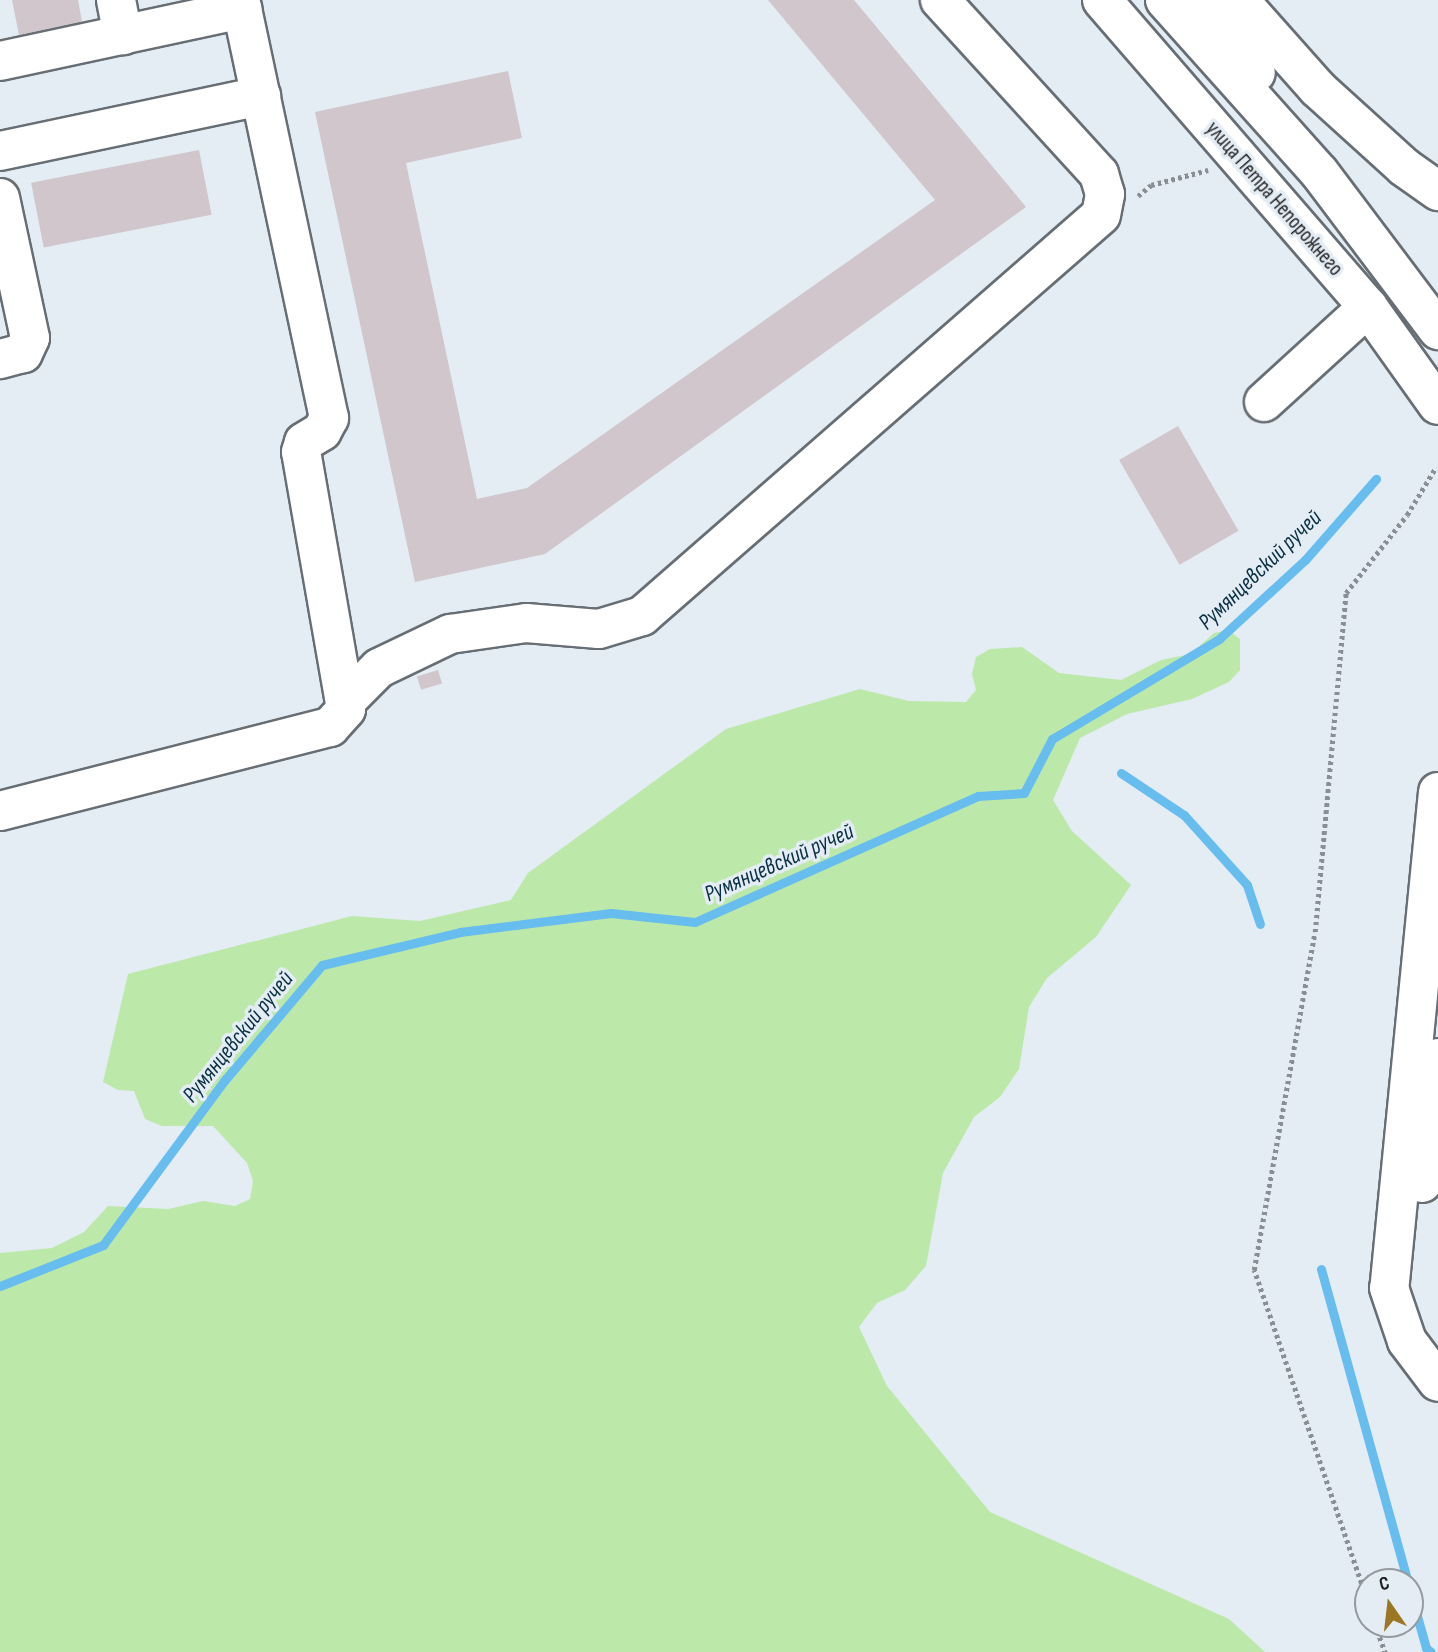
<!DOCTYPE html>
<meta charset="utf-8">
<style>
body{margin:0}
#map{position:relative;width:1438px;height:1652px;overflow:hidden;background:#e4ecf4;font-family:"Sofia Sans Condensed",sans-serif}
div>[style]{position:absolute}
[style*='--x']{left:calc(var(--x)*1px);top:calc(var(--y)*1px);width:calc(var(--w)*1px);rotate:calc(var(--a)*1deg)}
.green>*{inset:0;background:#bce9aa}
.stream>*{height:9px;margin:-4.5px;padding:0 4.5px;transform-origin:4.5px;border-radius:4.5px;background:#68bdef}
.building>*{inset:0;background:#d0c6cb;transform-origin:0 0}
.path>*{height:4.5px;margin-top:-2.25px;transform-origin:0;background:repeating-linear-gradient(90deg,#8a8f95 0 3.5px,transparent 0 7px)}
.roads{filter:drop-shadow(2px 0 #676e74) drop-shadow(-2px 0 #676e74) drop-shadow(0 2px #676e74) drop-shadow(0 -2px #676e74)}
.minor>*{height:38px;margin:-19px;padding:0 19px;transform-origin:19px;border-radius:19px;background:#fff}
.major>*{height:38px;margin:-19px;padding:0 19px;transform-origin:19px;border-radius:19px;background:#fff}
span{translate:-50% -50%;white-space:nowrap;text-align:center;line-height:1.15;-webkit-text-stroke:7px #e4ecf4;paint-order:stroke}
.street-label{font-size:21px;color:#1e2023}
.water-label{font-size:23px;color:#093044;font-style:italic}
.north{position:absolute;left:1354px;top:1568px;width:70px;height:70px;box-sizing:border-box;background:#e4ecf4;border:2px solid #959aa0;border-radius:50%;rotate:346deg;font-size:19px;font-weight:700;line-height:28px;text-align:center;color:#1e2023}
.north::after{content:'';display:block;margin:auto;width:24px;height:32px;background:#9b7723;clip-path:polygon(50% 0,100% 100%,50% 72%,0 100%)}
</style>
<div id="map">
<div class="green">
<div style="clip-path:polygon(1228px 630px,1240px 639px,1240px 670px,1229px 682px,1192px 699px,1127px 714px,1080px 738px,1053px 800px,1072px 831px,1131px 885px,1096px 937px,1047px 978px,1029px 1007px,1019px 1069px,1000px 1097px,974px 1117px,943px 1173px,926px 1266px,905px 1290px,877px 1303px,859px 1327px,887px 1386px,990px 1512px,1229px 1619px,1265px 1652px,0 1652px,0 1253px,52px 1248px,84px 1232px,108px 1206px,168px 1209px,203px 1201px,235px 1206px,250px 1199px,253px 1181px,247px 1163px,213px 1126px,162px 1126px,145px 1119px,134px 1091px,118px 1090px,103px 1082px,128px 974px,352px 916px,420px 921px,511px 900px,528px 873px,726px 729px,860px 689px,909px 701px,966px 702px,976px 690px,972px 674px,976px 657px,990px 649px,1022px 647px,1059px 673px,1121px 680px,1161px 660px,1191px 654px,1214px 633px)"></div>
</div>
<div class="stream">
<div style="--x:1121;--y:773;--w:76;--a:33.7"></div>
<div style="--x:1184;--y:815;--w:94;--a:48"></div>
<div style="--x:1247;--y:885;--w:41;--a:71.6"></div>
<div style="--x:1321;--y:1269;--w:325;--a:74.5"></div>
<div style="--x:0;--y:1286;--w:111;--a:-21.7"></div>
<div style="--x:103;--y:1245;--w:204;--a:-53.6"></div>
<div style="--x:224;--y:1081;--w:152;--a:-49.8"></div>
<div style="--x:322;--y:965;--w:142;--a:-13.4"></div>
<div style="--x:460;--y:932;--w:152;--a:-7.2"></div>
<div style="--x:611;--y:913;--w:84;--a:6.1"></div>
<div style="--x:695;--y:922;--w:310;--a:-24"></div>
<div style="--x:978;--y:796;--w:46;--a:-3.7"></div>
<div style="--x:1024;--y:793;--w:61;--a:-62.6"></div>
<div style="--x:1052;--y:739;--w:195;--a:-30.9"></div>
<div style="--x:1219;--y:639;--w:117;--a:-42.6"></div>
<div style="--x:1305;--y:560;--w:108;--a:-48.8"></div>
<div style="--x:1410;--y:1591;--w:59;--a:74.3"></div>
<div style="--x:1426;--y:1648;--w:6;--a:39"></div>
</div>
<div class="building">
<div style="clip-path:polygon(12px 0,78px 0,82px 22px,19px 35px)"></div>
<div style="clip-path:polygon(768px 0,854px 0,1026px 207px,545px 554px,415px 582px,315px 112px,508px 71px,522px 138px,406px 163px,477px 499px,527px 488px,935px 200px)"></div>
<div style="left:199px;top:150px;width:66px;height:171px;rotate:79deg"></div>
<div style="left:1178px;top:426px;width:121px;height:68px;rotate:60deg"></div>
<div style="left:438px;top:670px;width:14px;height:22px;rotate:73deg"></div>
</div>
<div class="path">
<div style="--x:1138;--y:196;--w:17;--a:-40"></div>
<div style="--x:1151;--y:185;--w:59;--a:-14.7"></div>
<div style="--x:1368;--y:1603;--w:352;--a:-108.9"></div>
<div style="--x:1254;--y:1270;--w:343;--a:-79.8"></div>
<div style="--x:1315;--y:932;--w:340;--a:-84.8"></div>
<div style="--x:1346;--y:593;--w:99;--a:-52"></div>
<div style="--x:1407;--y:515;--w:56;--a:-58.9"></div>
<div style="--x:1375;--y:1624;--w:30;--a:70"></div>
</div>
<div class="roads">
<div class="minor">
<div style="--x:116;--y:0;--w:36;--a:79"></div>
<div style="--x:1239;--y:0;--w:118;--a:48.4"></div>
<div style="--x:1317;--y:88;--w:118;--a:42.2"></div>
<div style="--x:1404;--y:167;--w:42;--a:35.2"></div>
<div style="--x:0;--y:61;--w:248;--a:-12.1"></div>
<div style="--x:0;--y:151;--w:267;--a:-11.9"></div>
<div style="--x:0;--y:198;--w:143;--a:77.9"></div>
<div style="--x:30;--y:338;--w:17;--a:115"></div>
<div style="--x:23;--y:353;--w:24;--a:165"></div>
<div style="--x:1264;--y:402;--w:141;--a:-42.4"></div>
<div style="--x:347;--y:700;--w:45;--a:-45"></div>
<div style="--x:379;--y:668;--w:79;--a:-25.6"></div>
<div style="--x:450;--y:634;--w:77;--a:-8.2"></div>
<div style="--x:526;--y:623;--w:73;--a:4.7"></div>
<div style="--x:599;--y:629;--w:45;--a:-16.8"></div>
<div style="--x:642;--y:616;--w:609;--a:-41.14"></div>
<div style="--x:1101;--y:215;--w:21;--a:-79"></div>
<div style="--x:1105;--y:194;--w:21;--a:-107"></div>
<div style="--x:1099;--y:174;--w:236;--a:-132.4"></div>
<div style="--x:1438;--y:792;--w:498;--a:95.6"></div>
<div style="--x:1389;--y:1288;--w:56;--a:71.2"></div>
<div style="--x:1407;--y:1341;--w:51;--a:52.9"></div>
<div style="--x:0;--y:811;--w:341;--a:-14.3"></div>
<div style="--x:330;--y:727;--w:24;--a:-48"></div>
<div style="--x:346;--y:709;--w:261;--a:-99.9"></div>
<div style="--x:301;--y:452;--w:10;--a:-73"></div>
<div style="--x:304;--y:442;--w:21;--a:-31"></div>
<div style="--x:322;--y:431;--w:15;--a:-62"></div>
<div style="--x:329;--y:418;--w:427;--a:-102"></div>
<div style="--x:1422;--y:1183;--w:126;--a:-82.7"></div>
</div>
<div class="major">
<div style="--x:1102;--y:0;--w:406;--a:49.1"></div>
<div style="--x:1368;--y:307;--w:120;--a:54.5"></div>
<div style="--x:1165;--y:0;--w:231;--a:48.2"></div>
<div style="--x:1319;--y:172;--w:198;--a:53"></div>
<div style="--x:1208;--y:0;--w:87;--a:56.7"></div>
</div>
</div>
<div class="street-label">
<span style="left:1274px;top:199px;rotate:49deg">улица Петра Непорожнего</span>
</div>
<div class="water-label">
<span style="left:1260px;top:570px;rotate:-44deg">Румянцевский ручей</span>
<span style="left:779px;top:863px;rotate:-24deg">Румянцевский ручей</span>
<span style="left:238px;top:1037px;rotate:-51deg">Румянцевский ручей</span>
</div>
<div class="north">С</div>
</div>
